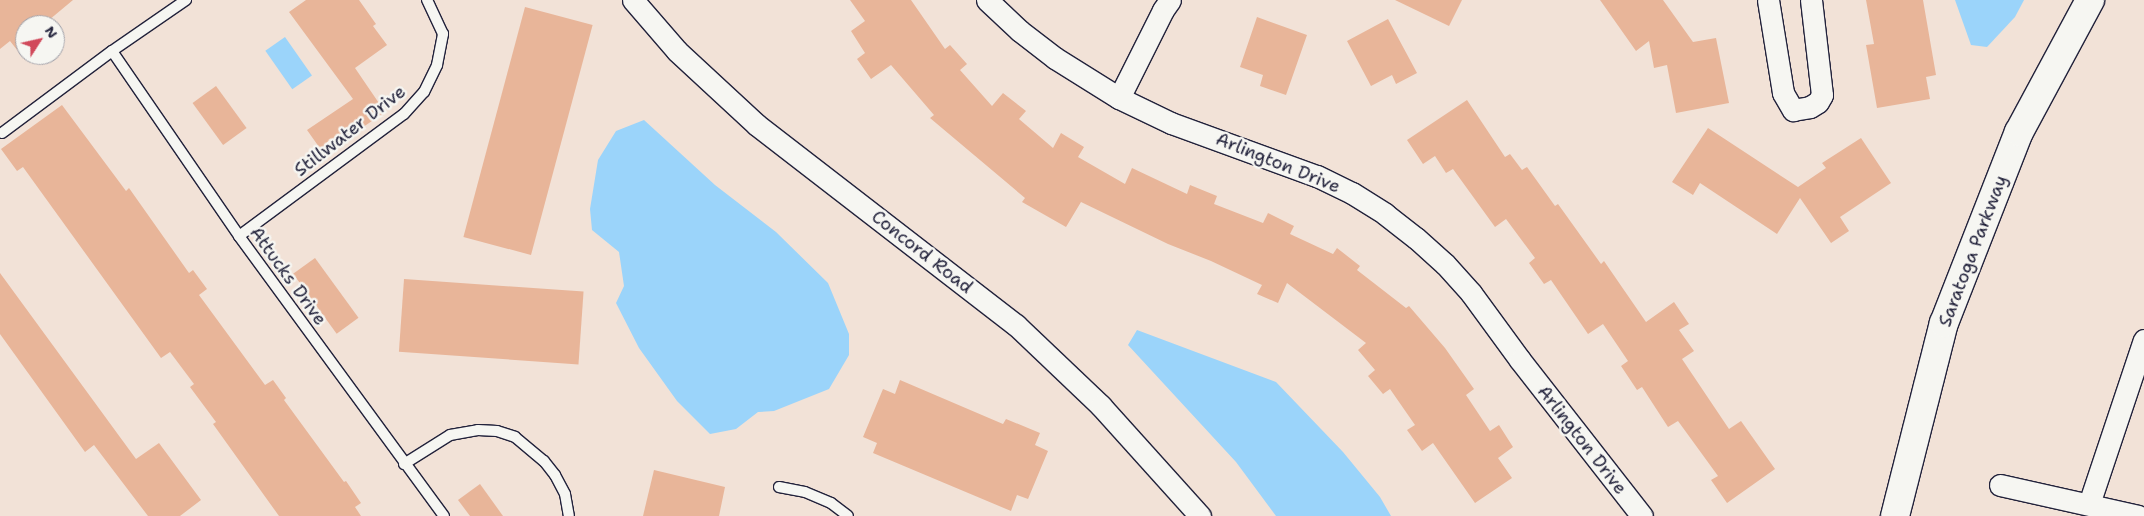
<!DOCTYPE html>
<style>
body{margin:0}
#map{position:relative;width:2144px;height:516px;overflow:hidden;background:#f2e2d7;font-family:"Shantell Sans",sans-serif}
div>[style]{position:absolute}
[style*='--x']{left:calc(var(--x)*1px);top:calc(var(--y)*1px);width:calc(var(--w)*1px);rotate:calc(var(--a)*1deg)}
.water>*{inset:0;background:#9bd4fa;transform-origin:0 0}
.building>*{inset:0;background:#e8b599;transform-origin:0 0}
.roads{filter:drop-shadow(1px 0 #22223b) drop-shadow(-1px 0 #22223b) drop-shadow(0 1px #22223b) drop-shadow(0 -1px #22223b)}
.lane>*{height:10px;margin:-5px;padding:0 5px;transform-origin:5px;border-radius:5px;background:#f6f6f2}
.street>*{height:21px;margin:-10.5px;padding:0 10.5px;transform-origin:10.5px;border-radius:10.5px;background:#f6f6f2}
.secondary>*{height:28px;margin:-14px;padding:0 14px;transform-origin:14px;border-radius:14px;background:#f6f6f2}
span{translate:-50% -50%;white-space:nowrap;text-align:center;line-height:1.15;-webkit-text-stroke:5px #f6f6f2;paint-order:stroke}
.street-label{font-size:18px;color:#22223b}
.north{position:absolute;left:15px;top:15px;width:50px;height:50px;box-sizing:border-box;background:#f6f6f2;border:1px solid #a1a1a9;border-radius:50%;rotate:55deg;font-size:14px;font-weight:700;line-height:20px;text-align:center;color:#22223b}
.north::after{content:'';display:block;margin:auto;width:18px;height:22px;background:#d1495b;clip-path:polygon(50% 0,100% 100%,50% 72%,0 100%)}
</style>
<div id="map">
<div class="water">
<div style="clip-path:polygon(1955px 0,2024px 0,2015px 17px,1987px 47px,1971px 45px)"></div>
<div style="left:285px;top:37px;width:47px;height:24px;rotate:55deg"></div>
<div style="clip-path:polygon(644px 120px,715px 185px,776px 232px,828px 283px,849px 334px,849px 355px,829px 389px,774px 411px,758px 412px,736px 429px,710px 434px,677px 401px,639px 348px,616px 303px,624px 286px,619px 252px,592px 230px,590px 209px,598px 160px,616px 131px)"></div>
<div style="clip-path:polygon(1137px 330px,1276px 382px,1343px 452px,1380px 497px,1391px 516px,1276px 516px,1236px 462px,1128px 345px)"></div>
</div>
<div class="building">
<div style="clip-path:polygon(0 0,73px 0,43px 25px,25px 25px,25px 60px,10px 41px,0 49px)"></div>
<div style="clip-path:polygon(306px 0,359px 0,376px 24px,373px 26px,387px 45px,355px 68px,385px 112px,324px 154px,307px 130px,353px 99px,289px 12px)"></div>
<div style="clip-path:polygon(850px 0,911px 0,945px 49px,950px 45px,967px 64px,960px 70px,992px 106px,1003px 93px,1026px 111px,1019px 119px,1053px 148px,1061px 133px,1084px 147px,1078px 157px,1125px 184px,1132px 168px,1187px 194px,1190px 185px,1217px 196px,1214px 204px,1263px 223px,1268px 213px,1294px 226px,1290px 234px,1333px 254px,1337px 248px,1360px 266px,1357px 270px,1406px 308px,1409px 306px,1445px 348px,1474px 389px,1466px 395px,1490px 431px,1499px 425px,1513px 447px,1498px 458px,1512px 478px,1475px 503px,1433px 443px,1422px 451px,1407px 430px,1415px 425px,1390px 389px,1383px 394px,1368px 376px,1375px 370px,1358px 350px,1366px 343px,1287px 283px,1278px 303px,1257px 294px,1262px 285px,1211px 261px,1168px 244px,1081px 202px,1066px 227px,1022px 202px,1025px 198px,930px 118px,934px 115px,891px 65px,871px 79px,857px 59px,865px 53px,851px 31px,865px 21px)"></div>
<div style="clip-path:polygon(1395px 0,1462px 0,1449px 26px)"></div>
<div style="clip-path:polygon(1600px 0,1663px 0,1693px 42px,1716px 38px,1729px 103px,1676px 113px,1667px 65px,1654px 68px,1649px 41px,1636px 51px)"></div>
<div style="clip-path:polygon(1866px 0,1923px 0,1936px 75px,1926px 77px,1930px 99px,1877px 108px,1866px 45px,1874px 44px)"></div>
<div style="left:525px;top:7px;width:70px;height:238px;rotate:15deg"></div>
<div style="clip-path:polygon(1257px 17px,1307px 35px,1286px 95px,1260px 86px,1263px 75px,1240px 67px)"></div>
<div style="clip-path:polygon(1388px 19px,1417px 73px,1396px 84px,1392px 75px,1371px 86px,1347px 41px)"></div>
<div style="left:216px;top:86px;width:52px;height:29px;rotate:54deg"></div>
<div style="clip-path:polygon(1467px 100px,1505px 157px,1510px 154px,1522px 170px,1527px 167px,1555px 206px,1558px 204px,1601px 264px,1604px 261px,1646px 322px,1674px 302px,1689px 324px,1679px 330px,1694px 351px,1682px 359px,1729px 429px,1741px 421px,1775px 469px,1727px 503px,1711px 480px,1718px 476px,1678px 421px,1668px 427px,1642px 387px,1637px 390px,1621px 366px,1628px 361px,1603px 324px,1588px 334px,1551px 280px,1544px 284px,1529px 263px,1535px 258px,1506px 219px,1495px 227px,1453px 169px,1446px 173px,1435px 156px,1423px 164px,1407px 140px)"></div>
<div style="clip-path:polygon(62px 105px,126px 191px,129px 188px,189px 273px,193px 270px,207px 289px,199px 295px,265px 385px,273px 380px,286px 398px,284px 400px,344px 482px,346px 481px,361px 503px,355px 507px,361px 516px,279px 516px,213px 424px,216px 422px,190px 387px,194px 384px,170px 352px,161px 358px,23px 167px,17px 171px,1px 149px)"></div>
<div style="clip-path:polygon(1708px 128px,1798px 187px,1826px 168px,1822px 163px,1861px 138px,1891px 183px,1840px 217px,1849px 231px,1831px 243px,1800px 198px,1777px 234px,1700px 183px,1693px 195px,1672px 182px)"></div>
<div style="left:315px;top:258px;width:74px;height:27px;rotate:54deg"></div>
<div style="clip-path:polygon(0 273px,136px 459px,159px 443px,201px 500px,180px 516px,148px 516px,94px 445px,85px 452px,0 334px)"></div>
<div style="left:404px;top:279px;width:180px;height:73px;rotate:4deg"></div>
<div style="clip-path:polygon(900px 380px,1003px 424px,1006px 419px,1040px 433px,1035px 445px,1048px 451px,1028px 499px,1017px 495px,1011px 511px,873px 453px,877px 443px,863px 437px,883px 389px,895px 394px)"></div>
<div style="clip-path:polygon(654px 470px,725px 487px,719px 516px,643px 516px)"></div>
<div style="clip-path:polygon(480px 484px,503px 516px,470px 516px,458px 500px)"></div>
</div>
<div class="roads">
<div class="lane">
<div style="--x:112;--y:51;--w:224;--a:55.5"></div>
<div style="--x:239;--y:236;--w:347;--a:53.8"></div>
<div style="--x:2;--y:133;--w:137;--a:-36.7"></div>
<div style="--x:112;--y:51;--w:90;--a:-34.6"></div>
<div style="--x:239;--y:236;--w:205;--a:-36.5"></div>
<div style="--x:404;--y:114;--w:30;--a:-48"></div>
<div style="--x:424;--y:92;--w:30;--a:-64"></div>
<div style="--x:437;--y:65;--w:32;--a:-79"></div>
<div style="--x:443;--y:34;--w:38;--a:-115"></div>
<div style="--x:404;--y:464;--w:54;--a:-32.2"></div>
<div style="--x:450;--y:435;--w:28;--a:-10"></div>
<div style="--x:478;--y:430;--w:19;--a:3"></div>
<div style="--x:497;--y:431;--w:19;--a:18"></div>
<div style="--x:515;--y:437;--w:38;--a:40"></div>
<div style="--x:544;--y:461;--w:18;--a:52"></div>
<div style="--x:555;--y:475;--w:21;--a:62"></div>
<div style="--x:565;--y:494;--w:22;--a:80"></div>
<div style="--x:779;--y:487;--w:26;--a:11"></div>
<div style="--x:805;--y:492;--w:28;--a:23"></div>
<div style="--x:831;--y:503;--w:21;--a:37"></div>
</div>
<div class="street">
<div style="--x:633;--y:0;--w:67;--a:49.2"></div>
<div style="--x:677;--y:51;--w:109;--a:42.8"></div>
<div style="--x:757;--y:125;--w:327;--a:37.7"></div>
<div style="--x:1016;--y:325;--w:117;--a:43.6"></div>
<div style="--x:1101;--y:406;--w:148;--a:48"></div>
<div style="--x:987;--y:0;--w:45;--a:43.2"></div>
<div style="--x:1020;--y:31;--w:44;--a:37.6"></div>
<div style="--x:1055;--y:58;--w:75;--a:32"></div>
<div style="--x:1119;--y:98;--w:58;--a:25.7"></div>
<div style="--x:1171;--y:123;--w:155;--a:20"></div>
<div style="--x:1317;--y:176;--w:39;--a:26"></div>
<div style="--x:1352;--y:193;--w:39;--a:32"></div>
<div style="--x:1385;--y:214;--w:39;--a:38"></div>
<div style="--x:1416;--y:238;--w:39;--a:42"></div>
<div style="--x:1445;--y:264;--w:39;--a:48"></div>
<div style="--x:1471;--y:293;--w:83;--a:53.8"></div>
<div style="--x:1520;--y:360;--w:198;--a:52"></div>
<div style="--x:1768;--y:0;--w:94;--a:80.8"></div>
<div style="--x:1783;--y:93;--w:20;--a:60"></div>
<div style="--x:1793;--y:110;--w:17;--a:-10"></div>
<div style="--x:1810;--y:107;--w:9;--a:-32"></div>
<div style="--x:1818;--y:102;--w:8;--a:-60"></div>
<div style="--x:1822;--y:95;--w:96;--a:-96.6"></div>
<div style="--x:1119;--y:98;--w:98;--a:-63.4"></div>
<div style="--x:1163;--y:10;--w:12;--a:-55"></div>
<div style="--x:2000;--y:485;--w:142;--a:12.6"></div>
<div style="--x:2089;--y:504;--w:173;--a:-71.5"></div>
</div>
<div class="secondary">
<div style="--x:1895;--y:516;--w:199;--a:-75.8"></div>
<div style="--x:1944;--y:323;--w:205;--a:-68.6"></div>
<div style="--x:2019;--y:132;--w:150;--a:-61.7"></div>
</div>
</div>
<div class="street-label">
<span style="left:350px;top:131px;rotate:-38deg">Stillwater Drive</span>
<span style="left:1278px;top:163px;rotate:22deg">Arlington Drive</span>
<span style="left:1973px;top:251px;rotate:-69deg">Saratoga Parkway</span>
<span style="left:922px;top:252px;rotate:38deg">Concord Road</span>
<span style="left:288px;top:276px;rotate:54deg">Attucks Drive</span>
<span style="left:1582px;top:440px;rotate:52deg">Arlington Drive</span>
</div>
<div class="north">N</div>
</div>
